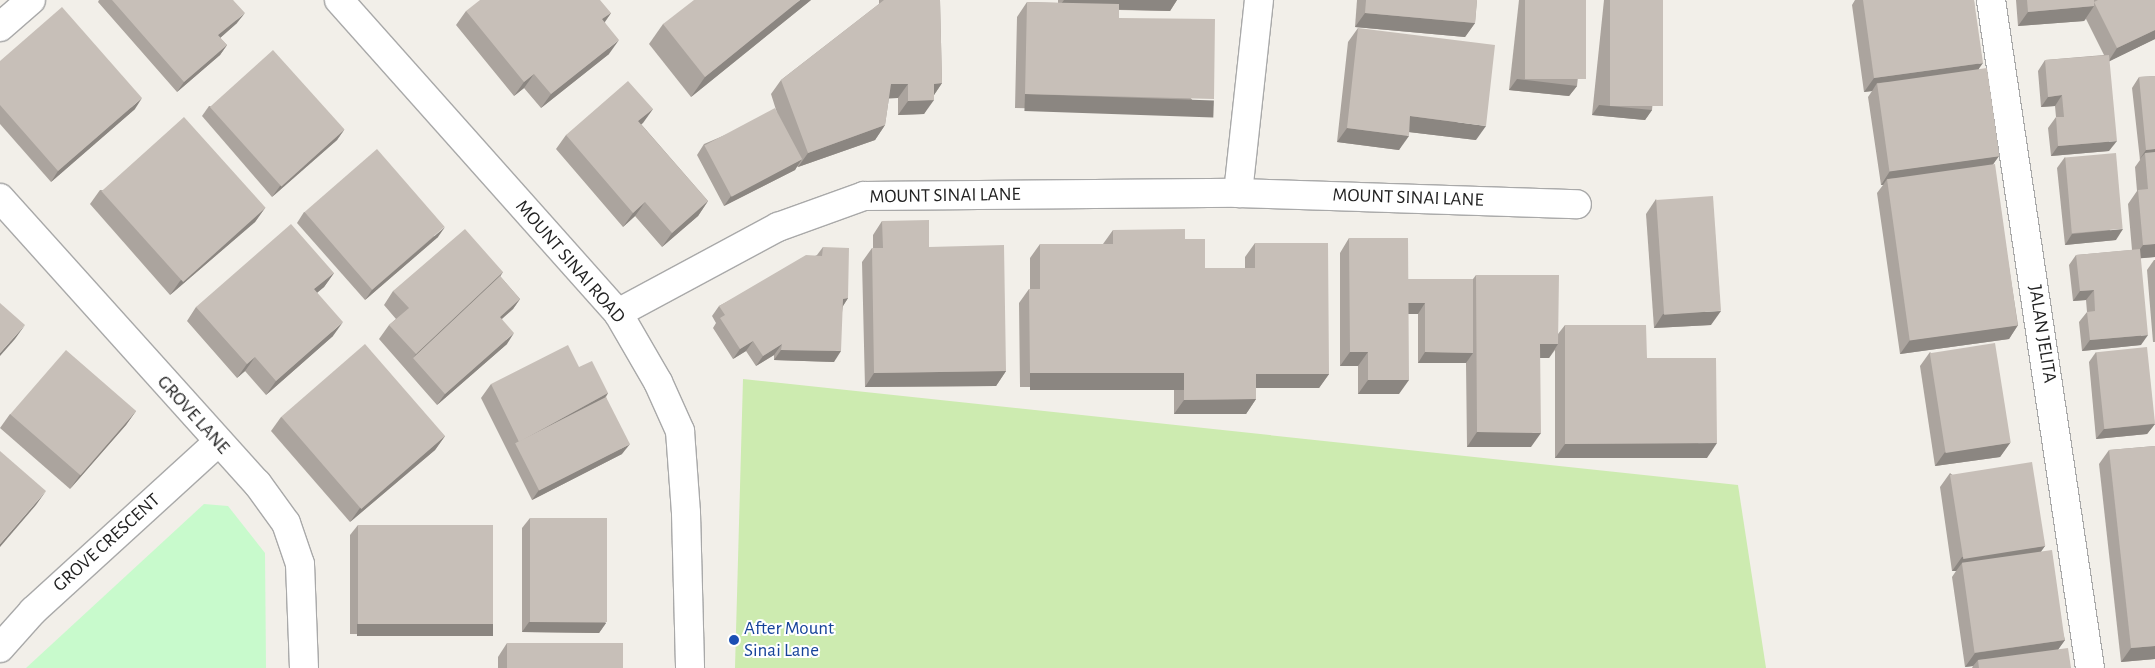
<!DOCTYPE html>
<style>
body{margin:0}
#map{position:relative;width:2155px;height:668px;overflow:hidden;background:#f2efe9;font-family:"Alegreya Sans",sans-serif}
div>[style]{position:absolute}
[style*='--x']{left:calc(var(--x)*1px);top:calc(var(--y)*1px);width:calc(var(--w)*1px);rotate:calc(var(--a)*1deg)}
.grass>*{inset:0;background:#cdebb0}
.park>*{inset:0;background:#c8facc}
.roads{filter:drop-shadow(1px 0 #a9a9a9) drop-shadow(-1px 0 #a9a9a9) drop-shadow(0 1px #a9a9a9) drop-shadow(0 -1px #a9a9a9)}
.street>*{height:28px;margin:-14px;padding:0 14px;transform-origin:14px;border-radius:14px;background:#fff}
.wall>*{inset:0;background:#aba49e}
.shaded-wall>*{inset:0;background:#8b8681;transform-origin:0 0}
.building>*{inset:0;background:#c7bfb8;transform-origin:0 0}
.dots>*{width:14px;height:14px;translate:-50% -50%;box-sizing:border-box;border:2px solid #fff;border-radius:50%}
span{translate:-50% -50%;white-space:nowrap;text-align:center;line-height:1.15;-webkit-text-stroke:4px #fff;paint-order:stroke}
.street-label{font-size:19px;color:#222}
.transit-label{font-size:19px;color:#164399}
.left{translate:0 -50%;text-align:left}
</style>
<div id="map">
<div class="grass">
<div style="clip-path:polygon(743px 379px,1738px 485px,1766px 668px,735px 668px)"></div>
</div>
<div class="park">
<div style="clip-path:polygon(204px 504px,228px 506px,265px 553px,266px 668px,26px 668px)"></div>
</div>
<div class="roads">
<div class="street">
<div style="--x:339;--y:0;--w:419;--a:48.3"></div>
<div style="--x:618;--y:313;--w:80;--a:59.9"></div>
<div style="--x:658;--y:382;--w:54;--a:65.8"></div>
<div style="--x:680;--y:431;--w:82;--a:85.8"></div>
<div style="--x:686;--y:513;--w:155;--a:88.5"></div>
<div style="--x:1991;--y:0;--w:675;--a:81.57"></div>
<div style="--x:0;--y:27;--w:41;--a:-41.1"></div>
<div style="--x:1238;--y:193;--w:194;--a:-83.8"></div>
<div style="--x:0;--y:198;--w:384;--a:48"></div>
<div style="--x:257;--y:483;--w:49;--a:54.1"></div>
<div style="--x:286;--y:523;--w:43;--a:71.1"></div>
<div style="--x:300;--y:564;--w:104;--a:87.8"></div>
<div style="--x:618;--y:313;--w:182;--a:-28.3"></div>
<div style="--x:778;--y:227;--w:91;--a:-19.8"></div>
<div style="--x:864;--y:196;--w:374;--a:-0.5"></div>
<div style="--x:1238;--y:193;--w:339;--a:1.9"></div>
<div style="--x:0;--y:648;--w:50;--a:-48.3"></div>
<div style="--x:33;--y:611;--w:251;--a:-42.4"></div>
</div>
</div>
<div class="wall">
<div style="clip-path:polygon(99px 0,233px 0,237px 23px,220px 38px,227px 45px,220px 55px,177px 92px,98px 2px)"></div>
<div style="clip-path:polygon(811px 0,691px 97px,649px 44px,663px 24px)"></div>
<div style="clip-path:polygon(879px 0,940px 0,942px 83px,934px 95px,924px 114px,898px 115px,898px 98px,889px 98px,885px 125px,875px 140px,798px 167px,797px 166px,795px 170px,724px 206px,697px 155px,704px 144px,777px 113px,771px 94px,781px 80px,879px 4px)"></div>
<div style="clip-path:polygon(1058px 0,1177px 0,1170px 11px,1119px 10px,1119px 18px,1204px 113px,1015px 108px,1017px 17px,1027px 2px,1058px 3px)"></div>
<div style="clip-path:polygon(1357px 0,1477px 0,1475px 23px,1465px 37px,1355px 27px)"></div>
<div style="clip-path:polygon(1519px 0,1586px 0,1577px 86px,1569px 96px,1509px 90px)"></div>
<div style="clip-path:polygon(1604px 0,1663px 0,1652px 110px,1645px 120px,1592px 115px)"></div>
<div style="clip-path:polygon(1855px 0,1974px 0,1979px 69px,1999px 156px,1993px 164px,2018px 325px,2009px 339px,1900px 354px,1877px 193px,1883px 185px,1881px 185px,1868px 97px,1872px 91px,1864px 92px,1852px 5px)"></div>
<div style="clip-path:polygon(2016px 0,2155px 0,2155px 39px,2109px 61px,2109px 151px,2051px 156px,2048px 128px,2056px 117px,2055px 106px,2041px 107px,2038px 71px,2045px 60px,2104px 55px,2086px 19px,2084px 21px,2018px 26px)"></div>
<div style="clip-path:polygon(466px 11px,611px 13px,605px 22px,609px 54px,541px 108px,524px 88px,514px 96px,456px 25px)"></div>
<div style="clip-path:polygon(1358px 28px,1476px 140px,1409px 132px,1399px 150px,1337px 142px,1348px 42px)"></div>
<div style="clip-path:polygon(0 61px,135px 109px,51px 182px,0 124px)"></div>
<div style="clip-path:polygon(2155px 76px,2155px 257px,2141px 258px,2141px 345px,2082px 351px,2079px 322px,2087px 312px,2086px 300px,2073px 301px,2069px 265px,2076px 255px,2132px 250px,2128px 204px,2137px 191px,2135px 167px,2140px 160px,2132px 88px,2139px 77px)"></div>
<div style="clip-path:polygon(209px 106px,344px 130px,337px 140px,272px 197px,202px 116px)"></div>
<div style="clip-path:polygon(653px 109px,641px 124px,708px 201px,698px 216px,662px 247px,635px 216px,623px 227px,556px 149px,566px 135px)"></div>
<div style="clip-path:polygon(2065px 157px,2116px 240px,2065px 245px,2057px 168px)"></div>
<div style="clip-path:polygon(100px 190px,265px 208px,255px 222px,170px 295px,90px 204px)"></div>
<div style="clip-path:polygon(1656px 199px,1711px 325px,1654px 328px,1646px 214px)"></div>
<div style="clip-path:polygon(304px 212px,438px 237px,365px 300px,297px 223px)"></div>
<div style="clip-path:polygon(882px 221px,929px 247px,1006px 371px,996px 386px,865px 387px,862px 262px,872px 248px,873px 248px,873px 235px)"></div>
<div style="clip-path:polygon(1113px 230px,1185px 239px,1205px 268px,1245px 268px,1245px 257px,1255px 243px,1329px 374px,1319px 388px,1256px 388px,1256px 399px,1246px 414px,1174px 414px,1174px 387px,1020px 387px,1019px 303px,1029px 289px,1030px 289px,1030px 258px,1040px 244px,1103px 244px)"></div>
<div style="clip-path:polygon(1349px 238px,1408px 279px,1473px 279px,1476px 275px,1558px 334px,1565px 325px,1647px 358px,1707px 458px,1555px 458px,1555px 350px,1549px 358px,1540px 358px,1531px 447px,1467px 447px,1466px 363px,1418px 363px,1418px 314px,1408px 314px,1399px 394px,1358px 394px,1358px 366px,1340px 366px,1340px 253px)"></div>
<div style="clip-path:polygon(823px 247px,848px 298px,843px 306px,834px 362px,774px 360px,774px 355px,756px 366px,746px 351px,733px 359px,713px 328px,716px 323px,712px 316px,719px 306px,817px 255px)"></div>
<div style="clip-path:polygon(2154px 260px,2155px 260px,2155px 342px,2153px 342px,2147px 270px)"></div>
<div style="clip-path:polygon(503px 272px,500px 276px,520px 299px,513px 309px,502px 319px,507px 344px,437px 405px,379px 339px,389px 325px,396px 319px,384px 305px,393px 291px)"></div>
<div style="clip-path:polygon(334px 273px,324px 287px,317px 293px,333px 336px,266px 395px,245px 371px,237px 378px,187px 321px,196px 307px)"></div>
<div style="clip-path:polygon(1930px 352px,2010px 443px,2000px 457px,1935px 466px,1920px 366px)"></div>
<div style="clip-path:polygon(2096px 352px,2155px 424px,2147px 434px,2096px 439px,2089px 362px)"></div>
<div style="clip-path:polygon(491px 384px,608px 393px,606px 397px,622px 454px,532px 500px,481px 398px)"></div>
<div style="clip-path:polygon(136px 411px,126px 425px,70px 489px,0 428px,10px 414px)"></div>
<div style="clip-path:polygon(281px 417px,445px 436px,435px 450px,350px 522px,271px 431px)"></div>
<div style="clip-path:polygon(2155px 446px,2155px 659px,2121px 662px,2099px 464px,2109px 450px)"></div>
<div style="clip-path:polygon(1950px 473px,2045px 546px,2041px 551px,2065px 640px,2058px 649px,2071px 668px,1972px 668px,1973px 666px,1965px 667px,1952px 577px,1956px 571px,1952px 571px,1940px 487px)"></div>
<div style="clip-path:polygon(530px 518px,606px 623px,599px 633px,522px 632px,522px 528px)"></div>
<div style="clip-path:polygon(358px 525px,493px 625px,486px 635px,350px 634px,350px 535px)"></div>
<div style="clip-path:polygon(507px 643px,623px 668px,498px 668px,498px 657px)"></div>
</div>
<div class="shaded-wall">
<div style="clip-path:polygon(800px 0,811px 0,691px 97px,705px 77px)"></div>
<div style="clip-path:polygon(1064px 0,1177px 0,1170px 11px,1058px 8px)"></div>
<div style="clip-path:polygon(2094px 6px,2084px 21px,2018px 26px,2028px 12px)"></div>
<div style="clip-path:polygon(245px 13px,237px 23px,211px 46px,218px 35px)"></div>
<div style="clip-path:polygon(611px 13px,601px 27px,602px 19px)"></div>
<div style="clip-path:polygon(1365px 13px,1475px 23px,1465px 37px,1355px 27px)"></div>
<div style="clip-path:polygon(2155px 30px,2155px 39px,2108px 62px,2117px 48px)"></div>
<div style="clip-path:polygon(619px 40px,609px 54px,541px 108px,551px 94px)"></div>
<div style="clip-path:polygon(227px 45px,220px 55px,177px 92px,184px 82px)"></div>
<div style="clip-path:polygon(1983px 63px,1973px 77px,1877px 83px,1872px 91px,1864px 92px,1874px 78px)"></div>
<div style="clip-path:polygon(534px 74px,524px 88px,514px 96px,524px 82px)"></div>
<div style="clip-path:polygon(1517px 79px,1577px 86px,1569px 96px,1509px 90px)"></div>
<div style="clip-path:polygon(942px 83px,932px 98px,934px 84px)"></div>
<div style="clip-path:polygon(891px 84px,908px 84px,898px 98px,881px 99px)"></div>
<div style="left:1025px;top:94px;width:189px;height:17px;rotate:2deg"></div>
<div style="clip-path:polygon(2062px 95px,2055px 106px,2041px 107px,2048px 97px)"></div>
<div style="clip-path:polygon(142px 98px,135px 109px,51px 182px,58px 171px)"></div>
<div style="clip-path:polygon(934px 100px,924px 114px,898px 115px,908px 101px)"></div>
<div style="clip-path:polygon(1599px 105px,1652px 110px,1645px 120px,1592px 115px)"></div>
<div style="clip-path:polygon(653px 109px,643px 123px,628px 135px,638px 121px)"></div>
<div style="clip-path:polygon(1410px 116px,1486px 126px,1476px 140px,1400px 131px)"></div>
<div style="clip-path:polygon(885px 125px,875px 140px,798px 167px,808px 153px)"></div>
<div style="clip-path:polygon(1347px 128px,1409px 136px,1399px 150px,1337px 142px)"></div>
<div style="clip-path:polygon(344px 130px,337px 140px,272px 197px,280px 186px)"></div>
<div style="clip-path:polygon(2117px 141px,2109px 151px,2051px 156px,2058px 146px)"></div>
<div style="clip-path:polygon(2155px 149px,2155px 159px,2145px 153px,2139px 160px,2146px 150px)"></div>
<div style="clip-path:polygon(1999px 156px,1989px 170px,1887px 179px,1883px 185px,1881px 185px,1890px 171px)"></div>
<div style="clip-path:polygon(802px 159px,795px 170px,724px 206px,731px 196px)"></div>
<div style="clip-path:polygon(708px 201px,698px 216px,662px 247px,672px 233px)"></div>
<div style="clip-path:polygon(645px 202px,635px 216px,623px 227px,633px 213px)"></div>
<div style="clip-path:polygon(265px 208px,255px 222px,170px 295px,180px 281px)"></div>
<div style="clip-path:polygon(445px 227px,438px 237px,365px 300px,372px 290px)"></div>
<div style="clip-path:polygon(2123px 229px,2116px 240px,2065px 245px,2072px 234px)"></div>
<div style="clip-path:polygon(2155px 244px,2155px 257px,2133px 259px,2143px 245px)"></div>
<div style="clip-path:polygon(503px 272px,493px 287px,413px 358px,416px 354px)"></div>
<div style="clip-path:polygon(334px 273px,324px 287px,304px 303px,314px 289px)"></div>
<div style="clip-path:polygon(2094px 290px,2086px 300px,2073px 301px,2080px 291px)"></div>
<div style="clip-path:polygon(848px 298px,841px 309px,843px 299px)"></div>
<div style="clip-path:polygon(520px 299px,513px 309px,492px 327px,500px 317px)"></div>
<div style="clip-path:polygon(1405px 303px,1425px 303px,1418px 314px,1398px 314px)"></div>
<div style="clip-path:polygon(1721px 311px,1711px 325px,1654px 328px,1663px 314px)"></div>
<div style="clip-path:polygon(343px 322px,333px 336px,266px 395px,276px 381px)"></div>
<div style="clip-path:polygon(25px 325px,15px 339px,0 356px,0 353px)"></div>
<div style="clip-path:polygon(2018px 325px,2009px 339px,1900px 354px,1910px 340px)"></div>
<div style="clip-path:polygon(514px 333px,507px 344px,437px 405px,445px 394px)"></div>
<div style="clip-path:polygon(2148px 335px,2141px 345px,2082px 351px,2090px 340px)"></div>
<div style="clip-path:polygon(753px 341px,746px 351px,733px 359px,740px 349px)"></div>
<div style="clip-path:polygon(782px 344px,774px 355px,756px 366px,763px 356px)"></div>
<div style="clip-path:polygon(1540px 344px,1558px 344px,1549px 358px,1530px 358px)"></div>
<div style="clip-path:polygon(781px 350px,841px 351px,834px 362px,774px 360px)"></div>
<div style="clip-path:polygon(1350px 352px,1368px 352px,1358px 366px,1340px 366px)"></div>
<div style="clip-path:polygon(1425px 352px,1473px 353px,1466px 363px,1418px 363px)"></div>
<div style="clip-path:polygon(255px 357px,245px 371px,237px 378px,247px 364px)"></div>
<div style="clip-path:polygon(1006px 371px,996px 386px,865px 387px,874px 373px)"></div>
<div style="left:1030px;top:373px;width:154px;height:17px"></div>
<div style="clip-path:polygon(1256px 374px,1329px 374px,1319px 388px,1246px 388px)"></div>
<div style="clip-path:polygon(1368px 380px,1409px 380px,1399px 394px,1358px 394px)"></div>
<div style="clip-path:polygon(608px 393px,598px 407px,517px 446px,519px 442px)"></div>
<div style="clip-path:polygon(1256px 399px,1246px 414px,1174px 414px,1184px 400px)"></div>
<div style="clip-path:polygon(136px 411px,126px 425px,70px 489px,80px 475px)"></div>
<div style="clip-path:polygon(2155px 424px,2147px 434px,2096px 439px,2104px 429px)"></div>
<div style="clip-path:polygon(1477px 432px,1541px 433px,1531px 447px,1467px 447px)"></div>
<div style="clip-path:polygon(445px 436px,435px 450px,350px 522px,360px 508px)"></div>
<div style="clip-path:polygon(1717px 443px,1707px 458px,1555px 458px,1565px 444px)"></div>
<div style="clip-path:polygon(2010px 443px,2000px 457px,1935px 466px,1945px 452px)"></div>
<div style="clip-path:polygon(630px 444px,622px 454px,532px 500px,539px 490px)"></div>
<div style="clip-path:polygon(46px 491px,36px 505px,0 547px,0 544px)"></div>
<div style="clip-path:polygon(2045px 546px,2035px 560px,1962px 563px,1956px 571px,1952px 571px,1962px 557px)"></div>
<div style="clip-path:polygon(529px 622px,606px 623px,599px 633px,522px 632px)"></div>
<div style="left:357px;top:624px;width:136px;height:12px"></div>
<div style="clip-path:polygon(2065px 640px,2055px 654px,1978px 660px,1973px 666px,1965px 667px,1975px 653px)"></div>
<div style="clip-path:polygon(2155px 646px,2155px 659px,2121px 662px,2131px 648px)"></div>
</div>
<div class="building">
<div style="clip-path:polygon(112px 0,233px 0,245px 13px,218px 35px,227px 45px,184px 82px)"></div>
<div style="clip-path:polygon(480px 0,600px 0,611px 13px,602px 19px,619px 40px,551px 94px,534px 74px,524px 82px,466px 11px)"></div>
<div style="clip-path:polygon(694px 0,800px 0,705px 77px,663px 24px)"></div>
<div style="clip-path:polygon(884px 0,940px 0,942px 83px,934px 84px,934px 100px,908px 101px,908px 84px,891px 84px,885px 125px,808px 153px,781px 80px)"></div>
<div style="clip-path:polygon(1366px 0,1477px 0,1475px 23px,1365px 13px)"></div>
<div style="left:1525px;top:0;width:61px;height:79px"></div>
<div style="left:1610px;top:0;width:53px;height:106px"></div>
<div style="clip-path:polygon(1863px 0,1974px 0,1983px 63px,1874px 78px)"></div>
<div style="clip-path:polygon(2027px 0,2094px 0,2094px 6px,2028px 12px)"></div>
<div style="clip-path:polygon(2098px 0,2155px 0,2155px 30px,2117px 48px,2094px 2px)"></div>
<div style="clip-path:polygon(1027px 2px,1119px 4px,1119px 18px,1215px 19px,1214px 99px,1025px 94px)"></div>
<div style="clip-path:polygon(62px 7px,142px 98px,58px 171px,0 105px,0 61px)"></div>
<div style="clip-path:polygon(1358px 28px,1495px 45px,1486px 126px,1410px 116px,1409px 136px,1347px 128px)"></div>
<div style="left:273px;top:50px;width:107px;height:85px;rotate:48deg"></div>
<div style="clip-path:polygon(2109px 55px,2117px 141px,2058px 146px,2056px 117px,2064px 117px,2062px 95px,2048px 97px,2045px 60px)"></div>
<div style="left:1987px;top:68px;width:89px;height:111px;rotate:82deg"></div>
<div style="clip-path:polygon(2155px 76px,2155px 149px,2146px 150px,2139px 77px)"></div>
<div style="clip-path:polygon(628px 81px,653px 109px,638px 121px,708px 201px,672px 233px,645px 202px,633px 213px,566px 135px)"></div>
<div style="left:775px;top:108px;width:58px;height:80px;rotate:62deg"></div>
<div style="left:184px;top:117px;width:122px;height:111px;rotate:48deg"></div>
<div style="left:377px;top:149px;width:103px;height:96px;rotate:49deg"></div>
<div style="clip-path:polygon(2155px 152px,2155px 244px,2143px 245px,2138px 190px,2148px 189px,2145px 153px)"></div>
<div style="left:2116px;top:153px;width:76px;height:51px;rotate:85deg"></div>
<div style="left:1995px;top:164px;width:163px;height:109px;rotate:82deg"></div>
<div style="left:1713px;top:196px;width:115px;height:57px;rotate:86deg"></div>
<div style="clip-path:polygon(929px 220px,929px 247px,1004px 245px,1006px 371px,874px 373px,872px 248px,883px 248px,882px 221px)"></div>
<div style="clip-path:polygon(291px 224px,334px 273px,314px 289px,343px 322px,276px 381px,255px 357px,247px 364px,196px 307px)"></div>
<div style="clip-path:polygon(465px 229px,503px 272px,416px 354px,389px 325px,409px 308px,393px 291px)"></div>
<div style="clip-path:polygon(1185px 229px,1185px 239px,1205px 239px,1205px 268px,1255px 268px,1255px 243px,1328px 243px,1329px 374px,1256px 374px,1256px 399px,1184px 400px,1184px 373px,1030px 373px,1029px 289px,1040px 289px,1040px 244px,1113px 244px,1113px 230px)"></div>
<div style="clip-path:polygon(1349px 238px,1408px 238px,1409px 380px,1368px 380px,1368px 352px,1350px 352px)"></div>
<div style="clip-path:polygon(823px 247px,849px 248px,848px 298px,843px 299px,841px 351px,781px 350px,782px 344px,763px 356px,753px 341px,740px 349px,720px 318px,725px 315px,719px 306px,806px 255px,822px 256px)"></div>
<div style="clip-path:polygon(2140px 249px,2148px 335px,2090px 340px,2087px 312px,2095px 311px,2094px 290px,2080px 291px,2076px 255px)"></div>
<div style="clip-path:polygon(1476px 275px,1559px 275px,1558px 344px,1540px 344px,1541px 433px,1477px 432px)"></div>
<div style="clip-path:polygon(500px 276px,520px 299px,500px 317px,514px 333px,445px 394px,413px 358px)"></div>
<div style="clip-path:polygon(1408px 279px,1473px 279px,1473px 353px,1425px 352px,1425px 303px,1408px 303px)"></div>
<div style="clip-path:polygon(0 303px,25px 325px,0 353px)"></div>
<div style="clip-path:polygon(1565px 325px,1646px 325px,1647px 358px,1716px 358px,1717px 443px,1565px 444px)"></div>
<div style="left:1995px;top:343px;width:101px;height:66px;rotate:81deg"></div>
<div style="left:365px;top:344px;width:122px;height:111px;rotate:49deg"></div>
<div style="clip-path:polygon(568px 345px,579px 367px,592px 361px,608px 393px,519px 442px,491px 384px)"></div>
<div style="left:2147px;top:347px;width:77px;height:51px;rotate:84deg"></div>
<div style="left:66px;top:350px;width:93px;height:85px;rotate:41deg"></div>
<div style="left:606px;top:397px;width:53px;height:102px;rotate:63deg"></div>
<div style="clip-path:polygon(2155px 446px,2155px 646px,2131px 648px,2109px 450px)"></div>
<div style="clip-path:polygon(0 451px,46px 491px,0 544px)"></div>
<div style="left:2032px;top:462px;width:85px;height:83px;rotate:81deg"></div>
<div style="left:530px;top:518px;width:77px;height:104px"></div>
<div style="left:358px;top:525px;width:135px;height:99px"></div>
<div style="left:2052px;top:550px;width:91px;height:91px;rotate:82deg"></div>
<div style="left:507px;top:643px;width:116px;height:25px"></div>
<div style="clip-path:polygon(2068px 648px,2071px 668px,1979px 668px,1978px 660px)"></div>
</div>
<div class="dots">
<div style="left:734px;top:640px;background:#1a4fb4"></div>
</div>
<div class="street-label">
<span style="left:945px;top:196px;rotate:-1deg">MOUNT SINAI LANE</span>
<span style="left:1408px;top:198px;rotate:2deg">MOUNT SINAI LANE</span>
<span style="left:570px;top:262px;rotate:49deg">MOUNT SINAI ROAD</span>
<span style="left:2042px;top:334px;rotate:81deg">JALAN JELITA</span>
<span style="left:193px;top:415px;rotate:48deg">GROVE LANE</span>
<span style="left:107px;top:543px;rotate:-42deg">GROVE CRESCENT</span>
</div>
<div class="transit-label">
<span class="left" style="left:744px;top:640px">After Mount<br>Sinai Lane</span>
</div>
</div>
